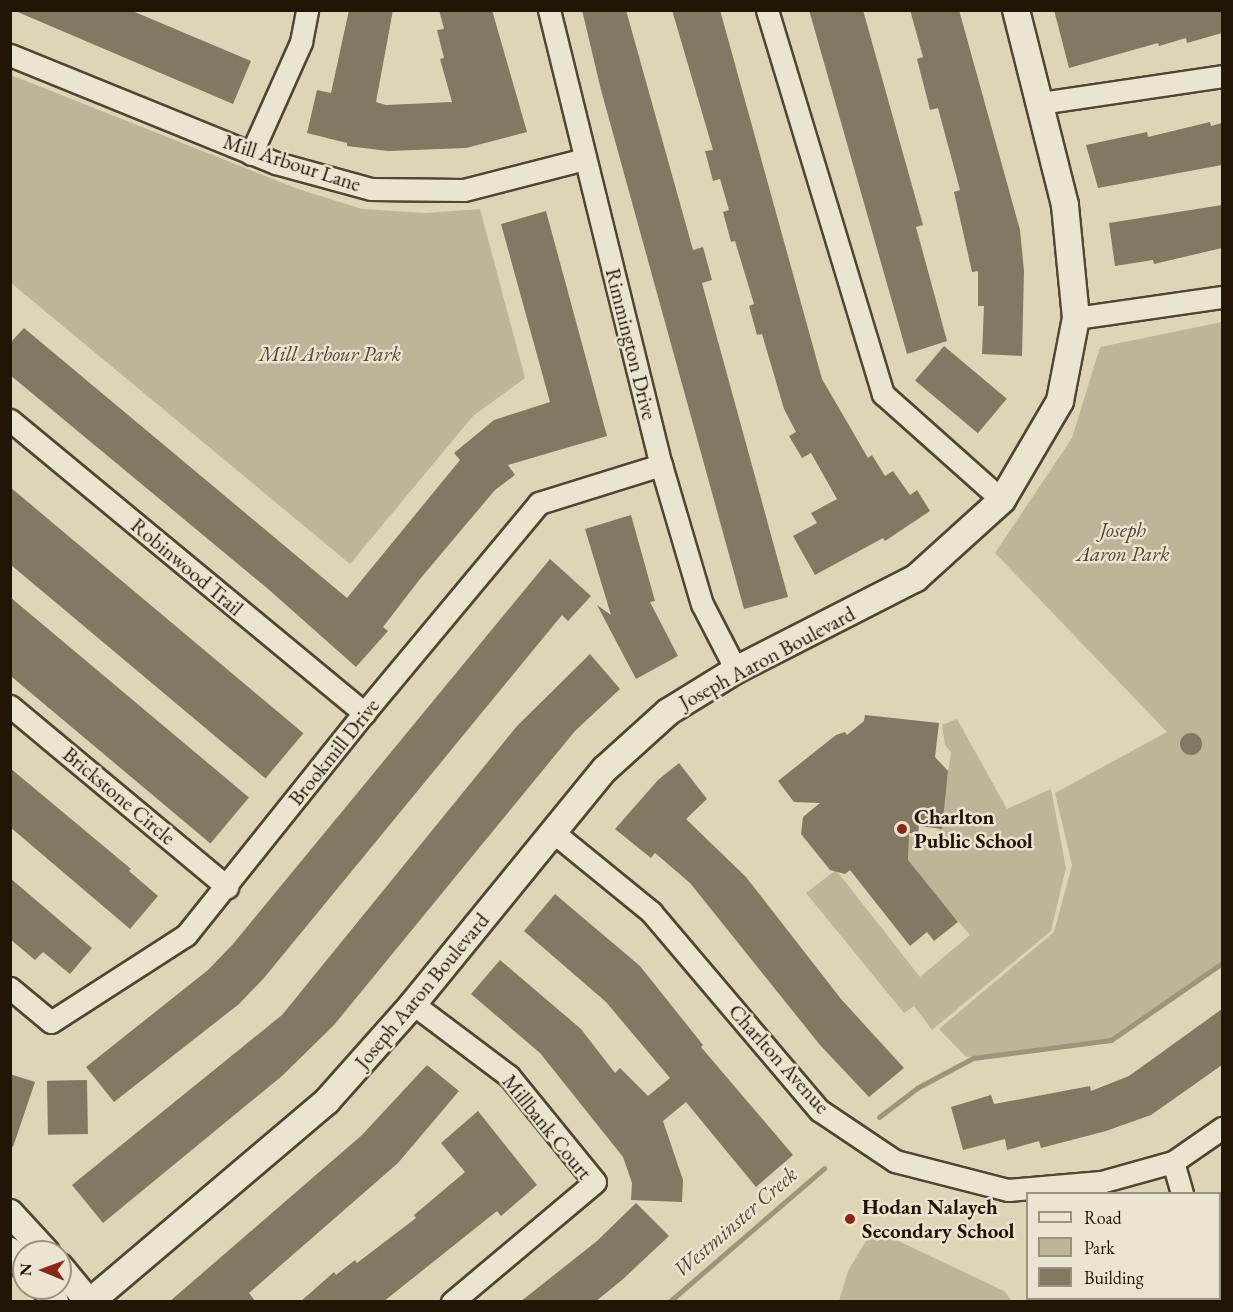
<!DOCTYPE html>
<style>
body{margin:0}
#map{position:relative;width:1233px;height:1312px;overflow:hidden;background:#ded5b7;font-family:"EB Garamond",serif}
div>[style]{position:absolute}
[style*='--x']{left:calc(var(--x)*1px);top:calc(var(--y)*1px);width:calc(var(--w)*1px);rotate:calc(var(--a)*1deg)}
.green>*{inset:0;background:#beb599}
.stream>*{height:5px;margin:-2.5px;padding:0 2.5px;transform-origin:2.5px;border-radius:2.5px;background:#9e947b}
.building>*{inset:0;background:#837962;transform-origin:0 0}
.round{border-radius:50%}
.roads{filter:drop-shadow(2px 0 #504632) drop-shadow(-2px 0 #504632) drop-shadow(0 2px #504632) drop-shadow(0 -2px #504632)}
.minor>*{height:21px;margin:-10.5px;padding:0 10.5px;transform-origin:10.5px;border-radius:10.5px;background:#eae4d0}
.tertiary>*{height:26px;margin:-13px;padding:0 13px;transform-origin:13px;border-radius:13px;background:#eae4d0}
.dots>*{width:16px;height:16px;translate:-50% -50%;box-sizing:border-box;border:3px solid #eae4d0;border-radius:50%}
span{translate:-50% -50%;white-space:nowrap;text-align:center;line-height:1.15;-webkit-text-stroke:5px #eae4d0;paint-order:stroke}
.street-label{font-size:21px;color:#211606}
.park-label{font-size:21px;color:#504632;font-style:italic}
.poi-label{font-size:21px;color:#211606;font-weight:700}
.left{translate:0 -50%;text-align:left}
.water-label{font-size:22px;color:#534835;font-style:italic}
.frame{position:absolute;inset:0;border:12px solid #211606;pointer-events:none}
.legend{position:absolute;left:1026px;top:1192px;width:195px;height:108px;box-sizing:border-box;background:#eae4d0;border:2px solid #9a927f;margin:0;padding:8px 10px;list-style:none;font-size:18px;color:#211606}
.legend li{display:flex;align-items:center;gap:12px;height:30px}
.legend b{width:30px;border:2px solid #9a927f}
.north{position:absolute;left:12px;top:1240px;width:60px;height:60px;box-sizing:border-box;background:#eae4d0;border:2px solid #9a927f;border-radius:50%;rotate:271deg;font-size:16px;font-weight:700;line-height:24px;text-align:center;color:#211606}
.north::after{content:'';display:block;margin:auto;width:21px;height:27px;background:#8f2418;clip-path:polygon(50% 0,100% 100%,50% 72%,0 100%)}
</style>
<div id="map">
<div class="green">
<div style="clip-path:polygon(11px 75px,298px 189px,362px 209px,426px 213px,480px 209px,525px 378px,473px 416px,350px 564px,11px 283px)"></div>
<div style="clip-path:polygon(1222px 322px,1222px 961px,1107px 1043px,966px 1057px,939px 1029px,1054px 932px,1072px 865px,1055px 793px,1167px 732px,995px 553px,1072px 438px,1100px 347px)"></div>
<div style="clip-path:polygon(957px 719px,1007px 809px,1051px 789px,1066px 868px,1051px 931px,932px 1030px,914px 1006px,904px 1013px,806px 893px,836px 870px,920px 977px,970px 935px,892px 845px,897px 835px,938px 839px,951px 752px,945px 745px,942px 725px)"></div>
<div style="clip-path:polygon(873px 1229px,1004px 1291px,1012px 1301px,839px 1301px,848px 1271px)"></div>
</div>
<div class="stream">
<div style="--x:879;--y:1117;--w:48;--a:-37.3"></div>
<div style="--x:917;--y:1088;--w:64;--a:-28.2"></div>
<div style="--x:973;--y:1058;--w:139;--a:-7.4"></div>
<div style="--x:1111;--y:1040;--w:135;--a:-34.7"></div>
<div style="--x:669;--y:1302;--w:205;--a:-40.8"></div>
</div>
<div class="building">
<div style="clip-path:polygon(13px 10px,130px 10px,251px 61px,233px 104px)"></div>
<div style="clip-path:polygon(349px 10px,393px 10px,376px 102px,386px 105px,452px 102px,440px 59px,444px 58px,437px 30px,444px 29px,439px 10px,492px 10px,527px 132px,466px 148px,388px 151px,347px 146px,347px 143px,307px 133px,317px 90px,331px 93px)"></div>
<div style="clip-path:polygon(582px 10px,626px 10px,693px 250px,703px 247px,712px 280px,702px 283px,788px 597px,744px 609px,601px 90px)"></div>
<div style="clip-path:polygon(672px 10px,720px 10px,822px 379px,868px 458px,872px 455px,885px 476px,893px 471px,910px 495px,917px 490px,930px 511px,885px 541px,883px 538px,815px 575px,793px 536px,817px 523px,811px 513px,837px 499px,811px 453px,802px 458px,789px 436px,796px 432px,784px 409px,762px 334px,757px 335px,749px 306px,754px 304px,735px 241px,731px 242px,723px 212px,729px 210px,720px 179px,713px 181px,705px 151px,713px 150px)"></div>
<div style="clip-path:polygon(809px 10px,863px 10px,923px 225px,916px 227px,947px 341px,907px 354px)"></div>
<div style="clip-path:polygon(910px 10px,959px 10px,1020px 230px,1024px 271px,1022px 356px,982px 354px,984px 306px,978px 306px,978px 271px,972px 272px,954px 192px,960px 190px,938px 108px,930px 110px,917px 59px,923px 57px)"></div>
<div style="clip-path:polygon(1054px 10px,1222px 10px,1222px 33px,1187px 43px,1186px 38px,1159px 46px,1158px 43px,1069px 68px)"></div>
<div style="clip-path:polygon(1210px 122px,1211px 126px,1222px 123px,1222px 165px,1098px 188px,1086px 145px,1147px 132px,1148px 137px)"></div>
<div style="clip-path:polygon(1222px 205px,1222px 248px,1154px 264px,1153px 260px,1115px 266px,1109px 223px)"></div>
<div style="clip-path:polygon(546px 211px,607px 436px,508px 465px,515px 475px,495px 490px,420px 579px,383px 627px,388px 631px,356px 667px,267px 588px,10px 375px,10px 343px,24px 328px,347px 598px,460px 460px,454px 453px,494px 420px,550px 402px,501px 224px)"></div>
<div style="left:944px;top:346px;width:82px;height:45px;rotate:40deg"></div>
<div style="left:10px;top:487px;width:383px;height:59px;rotate:40deg"></div>
<div style="clip-path:polygon(631px 515px,655px 601px,650px 602px,678px 656px,636px 679px,597px 605px,611px 615px,585px 529px)"></div>
<div style="clip-path:polygon(550px 559px,591px 596px,568px 621px,562px 615px,264px 978px,239px 1004px,114px 1102px,86px 1067px,208px 970px,233px 944px)"></div>
<div style="left:10px;top:597px;width:312px;height:60px;rotate:40deg"></div>
<div style="clip-path:polygon(590px 654px,620px 689px,575px 731px,334px 1025px,282px 1076px,103px 1223px,72px 1185px,282px 1015px,517px 726px)"></div>
<div style="clip-path:polygon(865px 715px,939px 723px,935px 757px,948px 771px,942px 829px,919px 826px,918px 834px,909px 833px,908px 860px,958px 922px,934px 941px,927px 932px,910px 946px,850px 870px,845px 874px,830px 870px,801px 834px,803px 817px,820px 803px,794px 802px,778px 781px,836px 735px,845px 732px,847px 735px,864px 721px)"></div>
<div class="round" style="left:1180px;top:733px;width:22px;height:22px"></div>
<div style="clip-path:polygon(679px 763px,707px 799px,686px 819px,746px 877px,841px 999px,904px 1068px,869px 1097px,820px 1045px,690px 883px,655px 853px,651px 858px,615px 829px,658px 780px)"></div>
<div style="clip-path:polygon(10px 768px,131px 869px,129px 871px,158px 896px,130px 929px,10px 827px)"></div>
<div style="clip-path:polygon(10px 878px,92px 948px,70px 974px,43px 952px,35px 960px,10px 939px)"></div>
<div style="clip-path:polygon(555px 894px,640px 966px,703px 1045px,701px 1047px,793px 1155px,756px 1187px,686px 1102px,663px 1121px,683px 1180px,682px 1202px,631px 1200px,632px 1183px,623px 1157px,540px 1053px,471px 994px,500px 960px,581px 1029px,615px 1073px,620px 1068px,648px 1096px,670px 1078px,606px 1002px,524px 931px)"></div>
<div style="clip-path:polygon(1222px 1009px,1222px 1065px,1151px 1115px,1106px 1131px,1041px 1148px,1039px 1141px,1007px 1150px,1005px 1139px,963px 1150px,951px 1107px,991px 1095px,994px 1104px,1090px 1086px,1091px 1091px,1129px 1076px)"></div>
<div style="clip-path:polygon(427px 1065px,459px 1091px,398px 1163px,249px 1293px,256px 1302px,169px 1302px,362px 1135px)"></div>
<div style="clip-path:polygon(10px 1074px,35px 1082px,13px 1147px,10px 1146px)"></div>
<div style="left:87px;top:1080px;width:54px;height:40px;rotate:89deg"></div>
<div style="clip-path:polygon(478px 1111px,537px 1185px,501px 1216px,497px 1211px,383px 1302px,300px 1302px,334px 1272px,336px 1275px,355px 1260px,357px 1263px,416px 1218px,414px 1215px,465px 1172px,441px 1143px)"></div>
<div style="clip-path:polygon(636px 1203px,669px 1236px,622px 1280px,595px 1302px,520px 1302px,597px 1241px)"></div>
</div>
<div class="roads">
<div class="minor">
<div style="--x:549;--y:10;--w:469;--a:76.2"></div>
<div style="--x:661;--y:465;--w:145;--a:73.6"></div>
<div style="--x:702;--y:604;--w:74;--a:62.7"></div>
<div style="--x:767;--y:10;--w:401;--a:73.2"></div>
<div style="--x:883;--y:394;--w:159;--a:41.7"></div>
<div style="--x:10;--y:55;--w:287;--a:22.1"></div>
<div style="--x:276;--y:163;--w:98;--a:15.3"></div>
<div style="--x:371;--y:189;--w:93;--a:0.6"></div>
<div style="--x:464;--y:190;--w:125;--a:-14.4"></div>
<div style="--x:1040;--y:103;--w:184;--a:-8.4"></div>
<div style="--x:251;--y:154;--w:123;--a:-65.9"></div>
<div style="--x:301;--y:42;--w:33;--a:-79"></div>
<div style="--x:1076;--y:318;--w:148;--a:-8.2"></div>
<div style="--x:10;--y:420;--w:460;--a:39.6"></div>
<div style="--x:10;--y:706;--w:283;--a:39.8"></div>
<div style="--x:553;--y:832;--w:127;--a:39.2"></div>
<div style="--x:651;--y:912;--w:260;--a:49.7"></div>
<div style="--x:819;--y:1110;--w:92;--a:33.9"></div>
<div style="--x:895;--y:1161;--w:117;--a:14.4"></div>
<div style="--x:1008;--y:1190;--w:93;--a:-4.9"></div>
<div style="--x:1101;--y:1182;--w:75;--a:-15.5"></div>
<div style="--x:1173;--y:1162;--w:60;--a:-34.8"></div>
<div style="--x:10;--y:988;--w:53;--a:39.7"></div>
<div style="--x:51;--y:1022;--w:161;--a:-32.8"></div>
<div style="--x:186;--y:935;--w:285;--a:-51.3"></div>
<div style="--x:364;--y:713;--w:273;--a:-50.2"></div>
<div style="--x:539;--y:503;--w:128;--a:-17.3"></div>
<div style="--x:413;--y:1004;--w:120;--a:36.9"></div>
<div style="--x:509;--y:1076;--w:136;--a:50.9"></div>
<div style="--x:595;--y:1182;--w:187;--a:140"></div>
<div style="--x:1173;--y:1162;--w:33;--a:74"></div>
<div style="--x:1215;--y:1298;--w:4;--a:90"></div>
</div>
<div class="tertiary">
<div style="--x:10;--y:1213;--w:53;--a:47.3"></div>
<div style="--x:10;--y:1251;--w:21;--a:47"></div>
<div style="--x:60;--y:1267;--w:45;--a:50.4"></div>
<div style="--x:45;--y:1288;--w:17;--a:54"></div>
<div style="--x:90;--y:1302;--w:311;--a:-40.3"></div>
<div style="--x:327;--y:1101;--w:130;--a:-48.4"></div>
<div style="--x:413;--y:1004;--w:303;--a:-50.8"></div>
<div style="--x:605;--y:769;--w:85;--a:-42.1"></div>
<div style="--x:668;--y:712;--w:80;--a:-31.7"></div>
<div style="--x:736;--y:670;--w:202;--a:-27.1"></div>
<div style="--x:916;--y:578;--w:116;--a:-42.2"></div>
<div style="--x:1002;--y:500;--w:115;--a:-59.6"></div>
<div style="--x:1060;--y:401;--w:85;--a:-79.1"></div>
<div style="--x:1076;--y:318;--w:114;--a:-95.6"></div>
<div style="--x:1065;--y:205;--w:201;--a:-104.1"></div>
</div>
</div>
<div class="dots">
<div style="left:902px;top:829px;background:#8f2418"></div>
<div style="left:850px;top:1219px;background:#8f2418"></div>
</div>
<div class="street-label">
<span style="left:292px;top:163px;rotate:18deg">Mill Arbour Lane</span>
<span style="left:631px;top:344px;rotate:76deg">Rimmington Drive</span>
<span style="left:187px;top:567px;rotate:40deg">Robinwood Trail</span>
<span style="left:767px;top:658px;rotate:-28deg">Joseph Aaron Boulevard</span>
<span style="left:334px;top:752px;rotate:-51deg">Brookmill Drive</span>
<span style="left:119px;top:796px;rotate:40deg">Brickstone Circle</span>
<span style="left:422px;top:991px;rotate:-50deg">Joseph Aaron Boulevard</span>
<span style="left:779px;top:1059px;rotate:48deg">Charlton Avenue</span>
<span style="left:547px;top:1127px;rotate:51deg">Millbank Court</span>
</div>
<div class="park-label">
<span style="left:330px;top:354px">Mill Arbour Park</span>
<span style="left:1123px;top:542px">Joseph<br>Aaron Park</span>
</div>
<div class="poi-label">
<span class="left" style="left:914px;top:829px">Charlton<br>Public School</span>
<span class="left" style="left:862px;top:1219px">Hodan Nalayeh<br>Secondary School</span>
</div>
<div class="water-label">
<span style="left:735px;top:1222px;rotate:-41deg">Westminster Creek</span>
</div>
<div class="frame"></div>
<ul class="legend">
<li><b style="height:8px;background:#eae4d0"></b>Road</li>
<li><b style="height:16px;background:#beb599"></b>Park</li>
<li><b style="height:16px;background:#837962"></b>Building</li>
</ul>
<div class="north">N</div>
</div>
